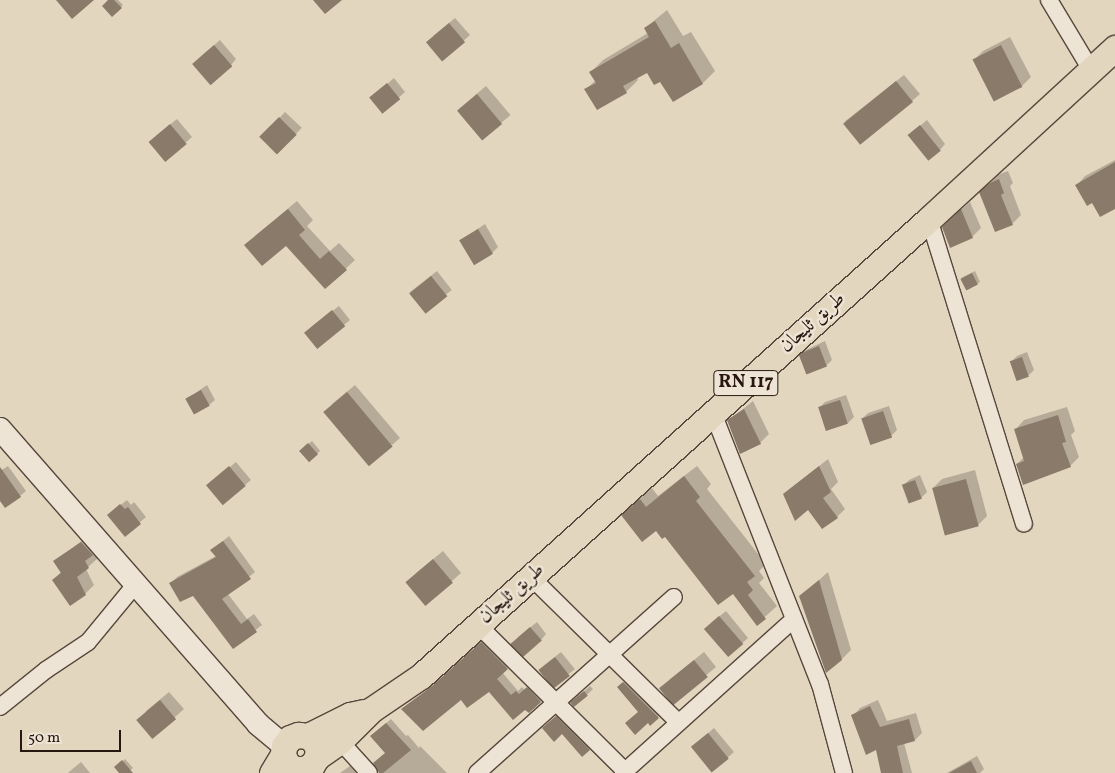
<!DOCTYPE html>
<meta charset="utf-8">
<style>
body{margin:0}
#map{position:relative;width:1115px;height:773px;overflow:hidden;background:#e3d6be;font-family:Vollkorn,Amiri,serif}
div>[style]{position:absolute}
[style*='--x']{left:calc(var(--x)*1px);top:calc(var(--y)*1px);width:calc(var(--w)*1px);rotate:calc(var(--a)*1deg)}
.shadow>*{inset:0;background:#0003;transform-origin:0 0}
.building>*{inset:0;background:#897a6a;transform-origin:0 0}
.roads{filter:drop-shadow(1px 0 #57473c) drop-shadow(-1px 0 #57473c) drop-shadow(0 1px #57473c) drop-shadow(0 -1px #57473c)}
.minor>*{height:16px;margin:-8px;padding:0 8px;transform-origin:8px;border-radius:8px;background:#ede4d5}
.secondary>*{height:22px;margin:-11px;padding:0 11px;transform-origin:11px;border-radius:11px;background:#ede4d5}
.primary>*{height:25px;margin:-12.5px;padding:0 12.5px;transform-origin:12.5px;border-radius:12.5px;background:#e3d6be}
span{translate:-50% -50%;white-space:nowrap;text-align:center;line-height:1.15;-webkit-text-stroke:5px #ede4d5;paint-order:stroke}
.shield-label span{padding:1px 4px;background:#ede4d5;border:1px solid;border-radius:4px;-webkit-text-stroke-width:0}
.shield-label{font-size:19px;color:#281710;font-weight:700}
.street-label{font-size:20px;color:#281710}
.scale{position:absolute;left:20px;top:730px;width:101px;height:22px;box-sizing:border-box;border:2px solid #281710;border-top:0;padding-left:6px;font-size:15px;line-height:18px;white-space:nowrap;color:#281710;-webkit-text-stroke:4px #ede4d5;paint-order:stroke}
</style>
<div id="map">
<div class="shadow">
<div style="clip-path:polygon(110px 0,118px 0,123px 5px,112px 16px)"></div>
<div style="clip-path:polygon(667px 10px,683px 36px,691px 32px,715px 71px,703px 83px,673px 101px,661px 80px,647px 71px,637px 77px,638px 80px,626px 92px,597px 109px,586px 89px,596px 80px,591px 72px,603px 60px,648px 33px,645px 28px)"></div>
<div style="clip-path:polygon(455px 18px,470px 35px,442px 60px,433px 36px)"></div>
<div style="clip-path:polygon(1010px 37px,1031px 77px,1022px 86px,974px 60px,983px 51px)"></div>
<div style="clip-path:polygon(220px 40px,236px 59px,231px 65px,199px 58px)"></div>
<div style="clip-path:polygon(904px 75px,920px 94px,912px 101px,844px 122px)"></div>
<div style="clip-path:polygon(394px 78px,405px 92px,384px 111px,378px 92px)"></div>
<div style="left:486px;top:86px;width:38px;height:36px;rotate:50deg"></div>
<div style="left:285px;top:112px;width:23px;height:35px;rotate:43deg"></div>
<div style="clip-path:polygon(177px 119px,192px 137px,166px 160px,156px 136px)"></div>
<div style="clip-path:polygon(927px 120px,945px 144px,940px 150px,915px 130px)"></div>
<div style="clip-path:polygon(1115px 160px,1115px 207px,1093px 201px,1077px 185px,1085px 176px)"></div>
<div style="clip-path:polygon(1008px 171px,1013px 183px,1010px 186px,1021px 215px,1012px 224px,990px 183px,1000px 174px)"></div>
<div style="clip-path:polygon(297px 201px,313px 220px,307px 226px,330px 251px,339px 243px,355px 260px,325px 288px,286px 244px,255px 236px)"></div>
<div style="clip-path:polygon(970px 202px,981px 228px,972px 237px,952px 218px)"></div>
<div style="clip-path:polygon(485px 224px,498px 247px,492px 253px,461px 240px)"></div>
<div style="left:437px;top:271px;width:24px;height:35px;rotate:52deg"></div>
<div style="clip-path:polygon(975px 271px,980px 282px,977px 284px,961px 278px)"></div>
<div style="clip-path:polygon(339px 306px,350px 320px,344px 325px,311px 327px)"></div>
<div style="clip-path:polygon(825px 341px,832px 360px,826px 366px,800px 356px,806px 350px)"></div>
<div style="clip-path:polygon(1027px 352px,1034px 370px,1028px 376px,1011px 362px,1017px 356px)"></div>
<div style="clip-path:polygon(207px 385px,215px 400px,209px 405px,187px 399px)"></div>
<div style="clip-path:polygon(355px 385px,400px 438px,392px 445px,332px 404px)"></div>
<div style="clip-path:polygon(846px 395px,854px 417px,848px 423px,827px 430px,819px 408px,825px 402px)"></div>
<div style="clip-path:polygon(753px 401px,769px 434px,760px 443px,728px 421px)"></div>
<div style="clip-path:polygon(889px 406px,897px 430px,892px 435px,871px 443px,862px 419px,868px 413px)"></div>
<div style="clip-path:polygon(1067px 407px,1075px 431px,1071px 435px,1079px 457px,1070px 466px,1024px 484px,1017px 464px,1024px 457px,1016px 429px,1024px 420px)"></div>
<div style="left:312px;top:441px;width:13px;height:15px;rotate:51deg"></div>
<div style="clip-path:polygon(828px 459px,838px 482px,831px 489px,845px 509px,837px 517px,809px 508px,784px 494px)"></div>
<div style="clip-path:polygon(236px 462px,251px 480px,245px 485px,214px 480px)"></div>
<div style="clip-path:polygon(8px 466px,26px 491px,20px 496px,0 499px,0 471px)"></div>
<div style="clip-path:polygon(697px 466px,711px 484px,707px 489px,766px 564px,759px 571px,764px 578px,759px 583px,777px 606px,757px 624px,733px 592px,665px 536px,634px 504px,652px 488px,658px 496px)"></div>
<div style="clip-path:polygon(975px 470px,987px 516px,978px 525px,933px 488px,942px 479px)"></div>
<div style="clip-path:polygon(920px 475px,927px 492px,921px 498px,903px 486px,909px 480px)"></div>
<div style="clip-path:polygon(127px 500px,131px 505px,134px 502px,146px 517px,125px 535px,114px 510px)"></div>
<div style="clip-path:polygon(91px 534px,94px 552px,98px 558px,86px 569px,94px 585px,85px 594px,53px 580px,62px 571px,55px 561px)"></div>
<div style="clip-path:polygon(229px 536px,255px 572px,228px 594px,247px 619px,254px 614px,262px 625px,233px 648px,193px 594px,171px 583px,177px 577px,216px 556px,212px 550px)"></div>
<div style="clip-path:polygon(443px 551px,461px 573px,425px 605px,415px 574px)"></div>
<div style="clip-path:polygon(828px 572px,851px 650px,841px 660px,800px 597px)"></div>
<div style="clip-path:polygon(726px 611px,748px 638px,728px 656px,711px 623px)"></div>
<div style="clip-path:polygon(537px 622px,546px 634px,541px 640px,518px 637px)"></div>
<div style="clip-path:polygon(487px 637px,512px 662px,502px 672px,518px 691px,522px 687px,525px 690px,533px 683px,546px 696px,529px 712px,489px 690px,403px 709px,438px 681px)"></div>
<div style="left:561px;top:652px;width:22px;height:28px;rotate:51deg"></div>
<div style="clip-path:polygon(704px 652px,716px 667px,674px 702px,669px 680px)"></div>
<div style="clip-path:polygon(629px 677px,664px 711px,650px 724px,619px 687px)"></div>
<div style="clip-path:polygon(590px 686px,593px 689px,575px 706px,578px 697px)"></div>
<div style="clip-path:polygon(169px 692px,184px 709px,153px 737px,146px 711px)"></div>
<div style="clip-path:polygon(878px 700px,887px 721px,916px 713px,922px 733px,915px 740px,904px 743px,912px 773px,883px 773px,877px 749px,853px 716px,860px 708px)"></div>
<div style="clip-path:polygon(565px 709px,597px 741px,589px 749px,562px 733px,552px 720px)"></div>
<div style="clip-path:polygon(391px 719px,406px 736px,408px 735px,419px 748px,420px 746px,447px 773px,380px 773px,386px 753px,377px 731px)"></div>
<div style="clip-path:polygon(714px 728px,734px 752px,713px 771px,699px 741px)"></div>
<div style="clip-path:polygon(977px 756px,984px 769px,980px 773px,947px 773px)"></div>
<div style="clip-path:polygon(125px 759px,133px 768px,127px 773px,120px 773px,116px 767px)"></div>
<div style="clip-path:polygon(81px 762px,90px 773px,68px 773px,70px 771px)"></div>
<div style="clip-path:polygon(350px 766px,356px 773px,340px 773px)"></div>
</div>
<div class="building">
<div style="clip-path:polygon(56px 0,94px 0,72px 19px)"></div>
<div style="clip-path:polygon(108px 0,114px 0,122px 8px,112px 17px,102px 6px)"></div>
<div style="clip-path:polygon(313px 0,342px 0,325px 14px)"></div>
<div style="clip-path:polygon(655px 21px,671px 48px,679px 43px,703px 84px,673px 102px,660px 82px,654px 85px,647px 73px,623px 86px,627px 93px,597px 110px,584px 89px,596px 83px,589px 72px,649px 37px,644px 28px)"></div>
<div style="left:449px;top:23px;width:25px;height:30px;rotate:50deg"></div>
<div style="left:214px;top:45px;width:28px;height:29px;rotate:49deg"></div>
<div style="left:1001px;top:45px;width:47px;height:32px;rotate:63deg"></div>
<div style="left:896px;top:81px;width:27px;height:68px;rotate:51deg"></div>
<div style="left:387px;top:83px;width:21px;height:23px;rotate:51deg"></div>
<div style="left:477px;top:94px;width:39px;height:26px;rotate:50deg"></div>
<div style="left:279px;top:117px;width:25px;height:28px;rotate:45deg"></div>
<div style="left:170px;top:124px;width:26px;height:28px;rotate:50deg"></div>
<div style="left:920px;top:125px;width:33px;height:16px;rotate:51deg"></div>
<div style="clip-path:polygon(1115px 162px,1115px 209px,1100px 217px,1092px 203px,1087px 206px,1075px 185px)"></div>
<div style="clip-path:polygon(999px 179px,1004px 193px,1001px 195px,1013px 225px,995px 232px,979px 192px,990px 183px)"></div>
<div style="clip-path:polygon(288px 209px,305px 230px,299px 235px,320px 259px,329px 251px,347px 270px,325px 289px,286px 246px,262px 266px,244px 245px)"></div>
<div style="clip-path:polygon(961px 209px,973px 238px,950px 248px,942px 227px)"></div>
<div style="left:478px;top:229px;width:29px;height:22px;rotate:59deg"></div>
<div style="left:972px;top:273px;width:13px;height:13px;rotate:63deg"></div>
<div style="left:431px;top:276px;width:26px;height:28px;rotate:51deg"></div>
<div style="left:332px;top:310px;width:21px;height:36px;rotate:51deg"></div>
<div style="left:819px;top:346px;width:22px;height:22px;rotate:69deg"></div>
<div style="left:1022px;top:357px;width:21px;height:13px;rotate:71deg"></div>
<div style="left:201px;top:390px;width:18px;height:18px;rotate:61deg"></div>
<div style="left:347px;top:392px;width:71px;height:31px;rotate:50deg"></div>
<div style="left:840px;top:400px;width:25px;height:23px;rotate:72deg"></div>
<div style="clip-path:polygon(744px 409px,761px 444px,740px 454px,727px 420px)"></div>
<div style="left:883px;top:411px;width:28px;height:23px;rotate:71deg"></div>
<div style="clip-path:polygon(1058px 415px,1066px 442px,1062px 443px,1071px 467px,1023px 485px,1016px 464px,1024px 461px,1014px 429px)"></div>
<div style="left:308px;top:443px;width:15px;height:12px;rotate:48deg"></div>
<div style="left:229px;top:466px;width:26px;height:30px;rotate:50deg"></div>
<div style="clip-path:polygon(819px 466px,831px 492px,823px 498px,838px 518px,822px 529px,808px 510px,795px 521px,783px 494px)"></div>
<div style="clip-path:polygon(0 467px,21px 497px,5px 508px,0 501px)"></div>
<div style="clip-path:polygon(684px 476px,700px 497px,696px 501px,755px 576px,747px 582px,753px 590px,748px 595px,766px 619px,757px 626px,733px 594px,718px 605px,665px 537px,662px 539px,656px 531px,642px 542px,621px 515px,640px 499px,646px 507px)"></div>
<div style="left:966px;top:479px;width:49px;height:35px;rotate:75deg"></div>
<div style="left:915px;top:480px;width:20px;height:14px;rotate:70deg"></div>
<div style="clip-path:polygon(120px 504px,125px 509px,128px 507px,141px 524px,125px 537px,107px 515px)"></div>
<div style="clip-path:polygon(223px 541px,251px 579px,222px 599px,241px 624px,248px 619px,257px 632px,233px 649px,193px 596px,180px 602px,169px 583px,216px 557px,210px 550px)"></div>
<div style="clip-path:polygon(81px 542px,93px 555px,85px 561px,89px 568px,77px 577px,86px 595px,70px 606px,52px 580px,61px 573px,53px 561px)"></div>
<div style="left:433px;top:559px;width:31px;height:36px;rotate:50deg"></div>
<div style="clip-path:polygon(819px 580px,842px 660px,826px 673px,799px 596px)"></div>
<div style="left:719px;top:616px;width:37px;height:20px;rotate:49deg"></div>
<div style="left:530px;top:627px;width:18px;height:26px;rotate:49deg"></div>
<div style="clip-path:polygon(481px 642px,508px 669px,497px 679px,511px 695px,516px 691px,519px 694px,527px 687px,541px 702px,529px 713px,525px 710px,513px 720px,489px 692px,467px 708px,461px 700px,423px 731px,401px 709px,431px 687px)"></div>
<div style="left:555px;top:657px;width:24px;height:21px;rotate:52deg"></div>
<div style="left:694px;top:660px;width:22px;height:45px;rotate:51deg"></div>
<div style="clip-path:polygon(623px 682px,659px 718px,650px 726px,648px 723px,635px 735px,625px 723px,638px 712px,617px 687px)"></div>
<div style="left:584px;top:691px;width:6px;height:18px;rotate:51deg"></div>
<div style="left:160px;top:700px;width:25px;height:31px;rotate:50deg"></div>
<div style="clip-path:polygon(870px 706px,880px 727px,909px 719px,915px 741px,897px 746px,903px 773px,881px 773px,876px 750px,866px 755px,851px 715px)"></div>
<div style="clip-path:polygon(556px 716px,590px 750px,582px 757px,562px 734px,554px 742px,542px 728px)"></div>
<div style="clip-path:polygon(386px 723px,411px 750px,383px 773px,379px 773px,373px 763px,385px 753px,370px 736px)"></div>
<div style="left:708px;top:733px;width:33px;height:22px;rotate:51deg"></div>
<div style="clip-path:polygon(122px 760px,133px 773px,119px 773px,114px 767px)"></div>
<div style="clip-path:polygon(971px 761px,977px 773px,949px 773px)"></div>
</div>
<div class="roads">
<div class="minor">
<div style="--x:1049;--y:0;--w:82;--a:59"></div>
<div style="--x:929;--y:219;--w:319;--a:72.7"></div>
<div style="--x:713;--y:413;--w:291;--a:68.5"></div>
<div style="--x:820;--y:684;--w:92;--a:74.9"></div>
<div style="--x:532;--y:578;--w:206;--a:44.6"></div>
<div style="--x:478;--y:625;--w:207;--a:44.8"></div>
<div style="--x:0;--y:707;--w:59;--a:-38.8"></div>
<div style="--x:46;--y:670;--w:50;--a:-33.7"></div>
<div style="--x:88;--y:642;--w:74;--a:-50.5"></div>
<div style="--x:340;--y:741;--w:43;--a:47.8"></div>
<div style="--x:477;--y:773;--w:264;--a:-41.8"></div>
<div style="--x:623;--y:773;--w:230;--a:-42"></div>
</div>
<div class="secondary">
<div style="--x:0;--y:429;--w:392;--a:48.8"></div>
<div style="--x:258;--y:724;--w:34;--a:40"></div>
</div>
<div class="primary">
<div style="--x:308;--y:736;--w:47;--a:-26.6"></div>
<div style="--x:350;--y:715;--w:14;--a:-12"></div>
<div style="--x:317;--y:757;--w:28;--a:-35"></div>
<div style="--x:340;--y:741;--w:44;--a:-45"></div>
<div style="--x:371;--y:710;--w:60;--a:-34.2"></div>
<div style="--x:421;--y:676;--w:683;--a:-41.97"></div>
<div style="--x:929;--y:219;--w:253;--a:-42.6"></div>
<div style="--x:272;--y:773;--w:21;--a:-59"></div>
<div style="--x:283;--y:755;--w:9;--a:-84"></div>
<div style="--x:284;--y:746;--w:10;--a:-53"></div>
<div style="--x:290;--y:738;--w:9;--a:-21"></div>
<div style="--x:298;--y:735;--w:10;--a:6"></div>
<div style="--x:308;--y:736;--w:8;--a:40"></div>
<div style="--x:314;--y:741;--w:9;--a:63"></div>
<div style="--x:318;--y:749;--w:8;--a:97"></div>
<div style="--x:317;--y:757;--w:9;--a:122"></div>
<div style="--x:312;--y:765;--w:9;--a:153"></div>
<div style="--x:304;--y:769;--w:9;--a:180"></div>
<div style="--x:295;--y:769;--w:9;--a:-148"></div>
<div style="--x:287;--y:764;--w:10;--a:-114"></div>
</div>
</div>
<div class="shield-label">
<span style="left:746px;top:383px">RN 117</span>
</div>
<div class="street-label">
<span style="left:813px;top:323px;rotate:-42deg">طريق ثليجان</span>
<span style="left:512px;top:594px;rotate:-42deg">طريق ثليجان</span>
</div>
<div class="scale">50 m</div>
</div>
